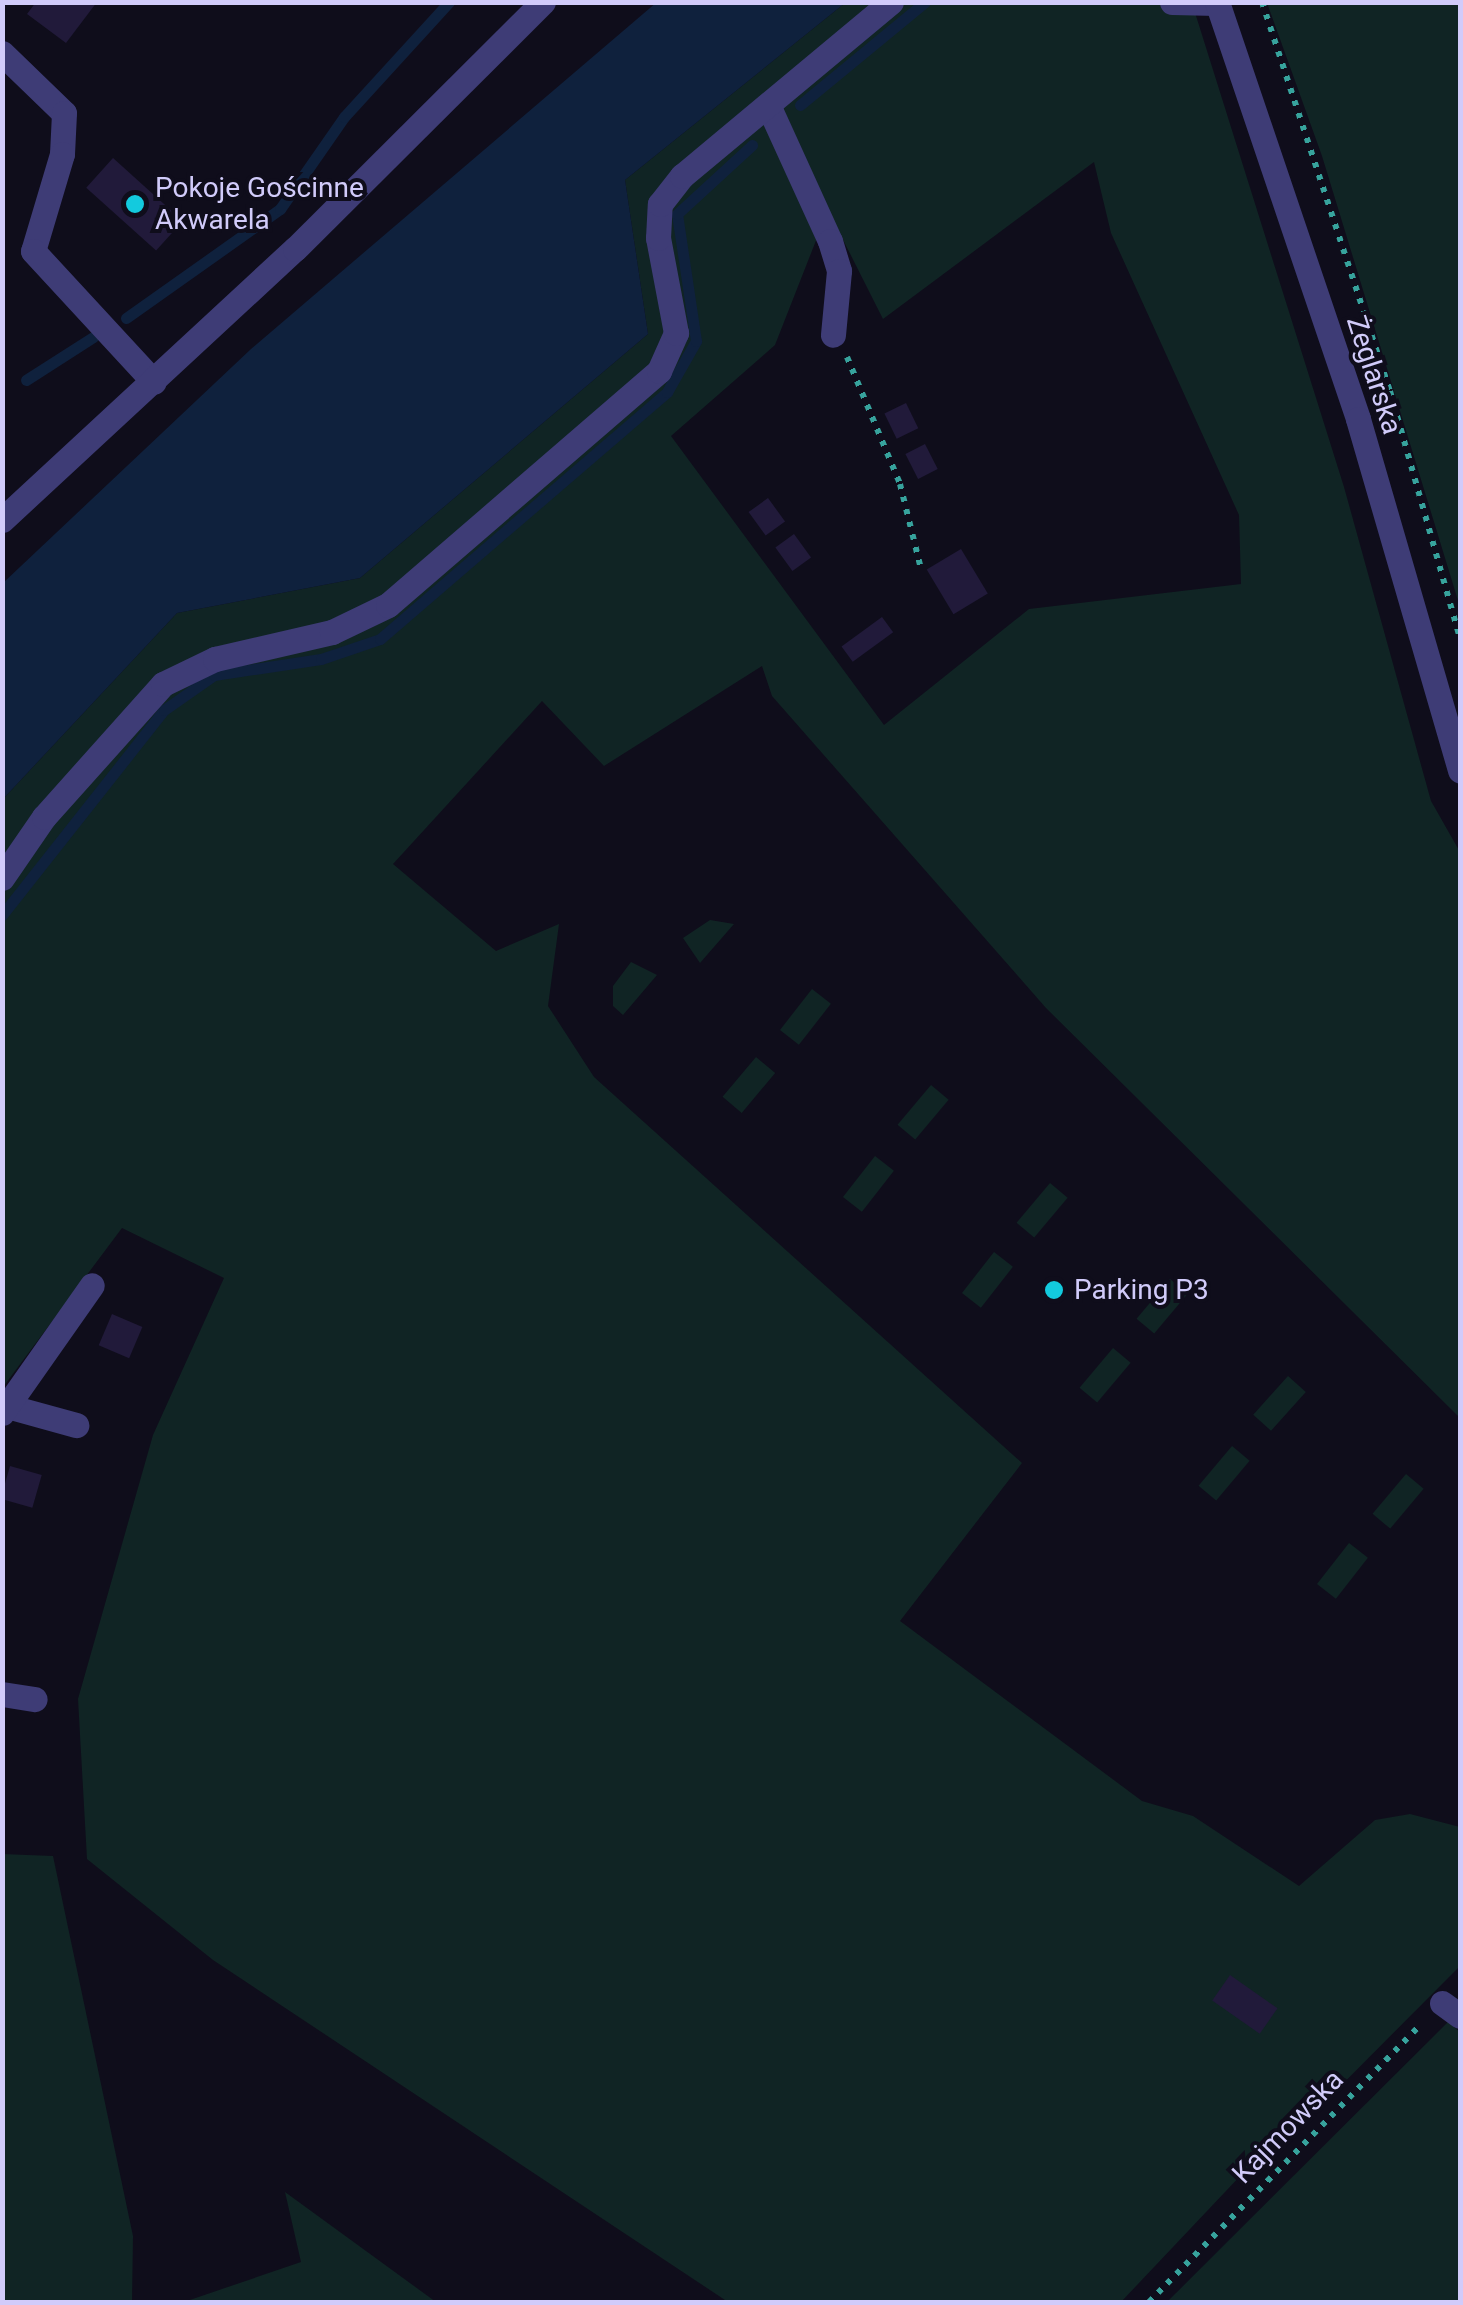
<!DOCTYPE html>
<meta charset="utf-8">
<style>
body{margin:0}
#map{position:relative;width:1463px;height:2305px;overflow:hidden;background:#0f0d1b;font-family:Roboto,sans-serif}
div>[style]{position:absolute}
[style*='--x']{left:calc(var(--x)*1px);top:calc(var(--y)*1px);width:calc(var(--w)*1px);rotate:calc(var(--a)*1deg)}
.green>*{inset:0;background:#102424;transform-origin:0 0}
.water>*{inset:0;background:#0f213d}
.stream>*{height:11px;margin:-5.5px;padding:0 5.5px;transform-origin:5.5px;border-radius:5.5px;background:#0f213d}
.building>*{inset:0;background:#211a3a;transform-origin:0 0}
.path>*{height:6px;margin-top:-3px;transform-origin:0;background:repeating-linear-gradient(90deg,#37a39d 0 5px,transparent 0 13px)}
.minor>*{height:25px;margin:-12.5px;padding:0 12.5px;transform-origin:12.5px;border-radius:12.5px;background:#3e3c76}
.dots>*{width:28px;height:28px;translate:-50% -50%;box-sizing:border-box;border:5px solid #0f0d1b;border-radius:50%}
span{translate:-50% -50%;white-space:nowrap;text-align:center;line-height:1.15;-webkit-text-stroke:8px #0f0d1b;paint-order:stroke}
.poi-label{font-size:28px;color:#d1cbfa}
.left{translate:0 -50%;text-align:left}
.street-label{font-size:28px;color:#d1cbfa}
.frame{position:absolute;inset:0;border:5px solid #d1cbfa;pointer-events:none}
</style>
<div id="map">
<div class="green">
<div style="clip-path:polygon(evenodd,845px 3px,1192px 3px,1344px 487px,1431px 801px,1460px 852px,1460px 1418px,1046px 1008px,772px 696px,762px 666px,604px 766px,542px 701px,393px 864px,496px 951px,559px 924px,548px 1006px,594px 1077px,1022px 1463px,900px 1621px,1142px 1801px,1193px 1816px,1299px 1886px,1375px 1820px,1410px 1814px,1460px 1827px,1460px 1966px,1258px 2169px,1243px 2173px,1121px 2302px,728px 2302px,213px 1960px,87px 1859px,78px 1699px,153px 1435px,224px 1278px,122px 1228px,3px 1387px,3px 799px,177px 613px,360px 578px,648px 334px,625px 180px,845px 3px,1094px 162px,1111px 233px,1239px 515px,1241px 584px,1029px 609px,884px 725px,671px 436px,775px 345px,828px 210px,883px 319px,1094px 162px)"></div>
<div style="clip-path:polygon(1267px 3px,1460px 3px,1460px 607px,1322px 156px)"></div>
<div style="clip-path:polygon(710px 920px,734px 924px,700px 963px,683px 938px)"></div>
<div style="clip-path:polygon(631px 962px,657px 975px,623px 1015px,613px 1006px,613px 986px)"></div>
<div style="left:812px;top:989px;width:24px;height:52px;rotate:38deg"></div>
<div style="left:756px;top:1057px;width:25px;height:52px;rotate:40deg"></div>
<div style="left:931px;top:1085px;width:23px;height:52px;rotate:40deg"></div>
<div style="left:875px;top:1156px;width:24px;height:52px;rotate:38deg"></div>
<div style="left:1050px;top:1183px;width:23px;height:52px;rotate:40deg"></div>
<div style="left:994px;top:1252px;width:24px;height:52px;rotate:38deg"></div>
<div style="left:1170px;top:1279px;width:23px;height:52px;rotate:40deg"></div>
<div style="left:1113px;top:1348px;width:23px;height:52px;rotate:40deg"></div>
<div style="left:1288px;top:1376px;width:24px;height:52px;rotate:42deg"></div>
<div style="left:1232px;top:1446px;width:23px;height:52px;rotate:40deg"></div>
<div style="left:1406px;top:1474px;width:23px;height:52px;rotate:40deg"></div>
<div style="left:1349px;top:1543px;width:24px;height:52px;rotate:38deg"></div>
<div style="clip-path:polygon(2px 1854px,53px 1856px,133px 2236px,132px 2302px,3px 2302px)"></div>
<div style="clip-path:polygon(1448px 2022px,1460px 2032px,1460px 2302px,1167px 2302px)"></div>
<div style="clip-path:polygon(285px 2192px,436px 2302px,184px 2302px,301px 2262px)"></div>
</div>
<div class="water">
<div style="clip-path:polygon(657px 2px,845px 3px,625px 180px,648px 334px,360px 578px,177px 613px,3px 799px,3px 583px,251px 349px)"></div>
</div>
<div class="stream">
<div style="--x:800;--y:105;--w:162;--a:-39.5"></div>
<div style="--x:126;--y:318;--w:189;--a:-35.3"></div>
<div style="--x:280;--y:209;--w:112;--a:-55.2"></div>
<div style="--x:344;--y:117;--w:156;--a:-47.6"></div>
<div style="--x:26;--y:380;--w:80;--a:-32.7"></div>
<div style="--x:2;--y:915;--w:261;--a:-51.7"></div>
<div style="--x:164;--y:710;--w:61;--a:-35"></div>
<div style="--x:214;--y:675;--w:108;--a:-8.5"></div>
<div style="--x:321;--y:659;--w:62;--a:-18.7"></div>
<div style="--x:380;--y:639;--w:379;--a:-40.7"></div>
<div style="--x:667;--y:392;--w:59;--a:-60.4"></div>
<div style="--x:696;--y:341;--w:128;--a:-98.5"></div>
<div style="--x:677;--y:214;--w:102;--a:-42.6"></div>
</div>
<div class="building">
<div style="clip-path:polygon(36px 2px,97px 2px,66px 43px,27px 14px)"></div>
<div style="left:113px;top:158px;width:94px;height:40px;rotate:42deg"></div>
<div style="left:906px;top:403px;width:28px;height:24px;rotate:64deg"></div>
<div style="left:925px;top:444px;width:28px;height:22px;rotate:63deg"></div>
<div style="left:768px;top:498px;width:29px;height:24px;rotate:54deg"></div>
<div style="left:794px;top:534px;width:29px;height:23px;rotate:54deg"></div>
<div style="left:961px;top:549px;width:52px;height:40px;rotate:59deg"></div>
<div style="left:882px;top:617px;width:19px;height:50px;rotate:54deg"></div>
<div style="left:112px;top:1314px;width:33px;height:34px;rotate:23deg"></div>
<div style="left:10px;top:1466px;width:33px;height:34px;rotate:16deg"></div>
<div style="left:1230px;top:1975px;width:58px;height:31px;rotate:35deg"></div>
</div>
<div class="path">
<div style="--x:1262;--y:2;--w:410;--a:71.8"></div>
<div style="--x:1390;--y:391;--w:257;--a:74.2"></div>
<div style="--x:847;--y:357;--w:138;--a:67.3"></div>
<div style="--x:900;--y:484;--w:88;--a:76.1"></div>
<div style="--x:1149;--y:2302;--w:389;--a:-45.6"></div>
</div>
<div class="minor">
<div style="--x:1172;--y:2;--w:45;--a:1.3"></div>
<div style="--x:1217;--y:2;--w:440;--a:71.3"></div>
<div style="--x:1358;--y:419;--w:366;--a:73.8"></div>
<div style="--x:2;--y:53;--w:86;--a:44.1"></div>
<div style="--x:64;--y:113;--w:41;--a:92.8"></div>
<div style="--x:62;--y:154;--w:101;--a:106.6"></div>
<div style="--x:33;--y:251;--w:178;--a:47.3"></div>
<div style="--x:768;--y:105;--w:149;--a:65.5"></div>
<div style="--x:830;--y:241;--w:31;--a:73"></div>
<div style="--x:839;--y:271;--w:64;--a:95.4"></div>
<div style="--x:2;--y:520;--w:399;--a:-42.8"></div>
<div style="--x:295;--y:249;--w:350;--a:-44.9"></div>
<div style="--x:2;--y:878;--w:74;--a:-55.5"></div>
<div style="--x:44;--y:817;--w:178;--a:-48.2"></div>
<div style="--x:163;--y:684;--w:58;--a:-25.7"></div>
<div style="--x:215;--y:659;--w:120;--a:-13"></div>
<div style="--x:332;--y:632;--w:62;--a:-25.7"></div>
<div style="--x:388;--y:605;--w:358;--a:-40.8"></div>
<div style="--x:659;--y:371;--w:42;--a:-65.9"></div>
<div style="--x:676;--y:333;--w:97;--a:-100.7"></div>
<div style="--x:658;--y:238;--w:34;--a:-87"></div>
<div style="--x:660;--y:204;--w:36;--a:-52"></div>
<div style="--x:682;--y:176;--w:272;--a:-39.8"></div>
<div style="--x:7;--y:1406;--w:72;--a:15.4"></div>
<div style="--x:2;--y:1413;--w:156;--a:-54.9"></div>
<div style="--x:2;--y:1694;--w:33;--a:9"></div>
<div style="--x:1442;--y:2003;--w:22;--a:36"></div>
</div>
<div class="dots">
<div style="left:135px;top:204px;background:#13cade"></div>
<div style="left:1054px;top:1290px;background:#13cade"></div>
</div>
<div class="poi-label">
<span class="left" style="left:155px;top:204px">Pokoje Gościnne<br>Akwarela</span>
<span class="left" style="left:1074px;top:1290px">Parking P3</span>
</div>
<div class="street-label">
<span style="left:1374px;top:375px;rotate:72deg">Żeglarska</span>
<span style="left:1288px;top:2127px;rotate:-46deg">Kajmowska</span>
</div>
<div class="frame"></div>
</div>
